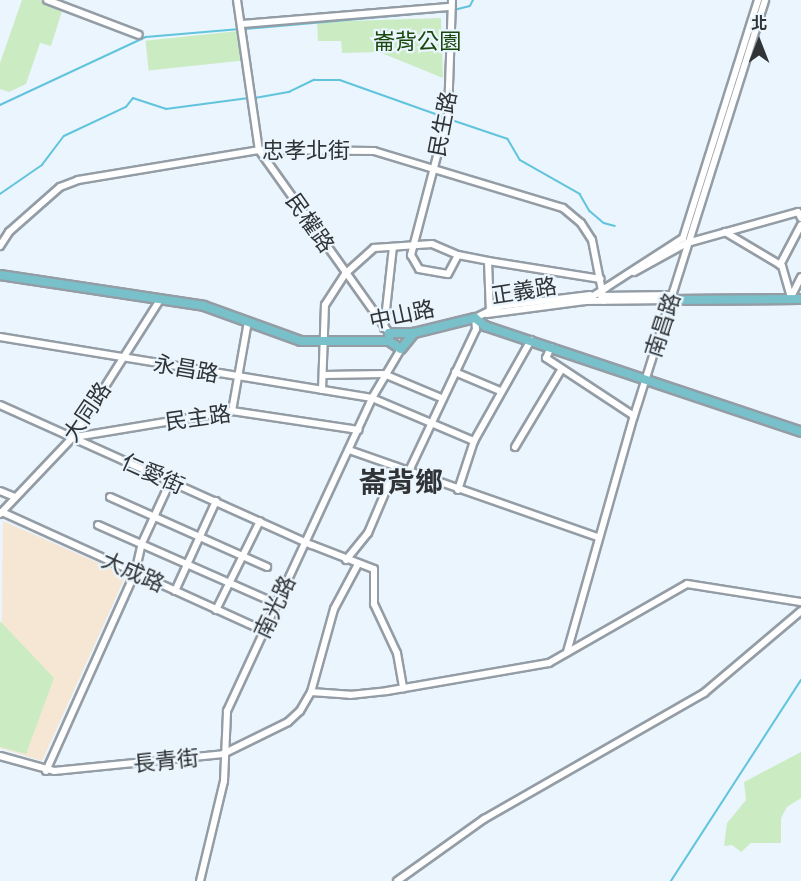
<!DOCTYPE html>
<meta charset="utf-8">
<style>
body{margin:0}
#map{position:relative;width:801px;height:881px;overflow:hidden;background:#eaf5fd;font-family:Jost,"Noto Sans TC",sans-serif}
div>[style]{position:absolute}
[style*='--x']{left:calc(var(--x)*1px);top:calc(var(--y)*1px);width:calc(var(--w)*1px);rotate:calc(var(--a)*1deg)}
.education>*{inset:0;background:#f6e7d4}
.green>*{inset:0;background:#cbecc3;transform-origin:0 0}
.stream>*{height:1.5px;margin:-0.75px;padding:0 0.75px;transform-origin:0.75px;border-radius:0.75px;background:#61c4dd}
.roads{filter:drop-shadow(2px 0 #949da5) drop-shadow(-2px 0 #949da5) drop-shadow(0 2px #949da5) drop-shadow(0 -2px #949da5)}
.minor>*{height:6px;margin:-3px;padding:0 3px;transform-origin:3px;border-radius:3px;background:#fff}
.major>*{height:8px;margin:-4px;padding:0 4px;transform-origin:4px;border-radius:4px;background:#79c1ca}
span{translate:-50% -50%;white-space:nowrap;text-align:center;line-height:1.15;-webkit-text-stroke:4.5px #eaf5fd;paint-order:stroke}
.park-label{font-size:22px;color:#18480b}
.street-label{font-size:22px;color:#303437}
.district-label{font-size:28px;color:#303437;font-weight:700}
.north{position:absolute;left:729px;top:12px;width:60px;height:60px;-webkit-text-stroke:4px #eaf5fd;paint-order:stroke;rotate:0deg;font-size:16px;font-weight:700;line-height:24px;text-align:center;color:#303437}
.north::after{content:'';display:block;margin:auto;width:21px;height:27px;background:#303437;clip-path:polygon(50% 0,100% 100%,50% 72%,0 100%)}
</style>
<div id="map">
<div class="education">
<div style="clip-path:polygon(3px 521px,126px 575px,42px 761px,0 748px)"></div>
</div>
<div class="green">
<div style="clip-path:polygon(22px 0,39px 0,63px 8px,51px 46px,40px 43px,26px 84px,9px 92px,0 89px,0 63px)"></div>
<div style="clip-path:polygon(441px 18px,443px 78px,379px 52px,342px 53px,341px 41px,318px 41px,317px 22px)"></div>
<div style="left:238px;top:31px;width:30px;height:93px;rotate:84deg"></div>
<div style="clip-path:polygon(0 621px,54px 678px,26px 754px,0 747px)"></div>
<div style="clip-path:polygon(801px 752px,801px 798px,787px 807px,781px 818px,781px 843px,751px 843px,741px 852px,732px 845px,724px 846px,727px 823px,746px 800px,744px 782px)"></div>
</div>
<div class="stream">
<div style="--x:454;--y:10;--w:16;--a:-14"></div>
<div style="--x:470;--y:6;--w:7;--a:-63"></div>
<div style="--x:245;--y:29;--w:205;--a:-5"></div>
<div style="--x:255;--y:98;--w:35;--a:-10"></div>
<div style="--x:289;--y:92;--w:28;--a:-26"></div>
<div style="--x:314;--y:80;--w:26;--a:0"></div>
<div style="--x:340;--y:80;--w:110;--a:19.6"></div>
<div style="--x:0;--y:105;--w:161;--a:-25"></div>
<div style="--x:146;--y:37;--w:94;--a:-4.9"></div>
<div style="--x:449;--y:119;--w:62;--a:18.7"></div>
<div style="--x:508;--y:139;--w:24;--a:60"></div>
<div style="--x:520;--y:160;--w:69;--a:29.5"></div>
<div style="--x:580;--y:194;--w:20;--a:60"></div>
<div style="--x:590;--y:211;--w:18;--a:41"></div>
<div style="--x:604;--y:223;--w:11;--a:15"></div>
<div style="--x:0;--y:194;--w:51;--a:-34.6"></div>
<div style="--x:42;--y:165;--w:36;--a:-53"></div>
<div style="--x:64;--y:136;--w:68;--a:-25.1"></div>
<div style="--x:126;--y:107;--w:11;--a:-52"></div>
<div style="--x:133;--y:98;--w:35;--a:18"></div>
<div style="--x:166;--y:109;--w:83;--a:-7.6"></div>
<div style="--x:671;--y:881;--w:239;--a:-57.1"></div>
</div>
<div class="roads">
<div class="minor">
<div style="--x:47;--y:0;--w:98;--a:20.8"></div>
<div style="--x:237;--y:0;--w:152;--a:81.7"></div>
<div style="--x:259;--y:150;--w:224;--a:54.6"></div>
<div style="--x:452;--y:0;--w:114;--a:92"></div>
<div style="--x:448;--y:114;--w:146;--a:104.7"></div>
<div style="--x:411;--y:255;--w:16;--a:60"></div>
<div style="--x:419;--y:269;--w:29;--a:10"></div>
<div style="--x:448;--y:274;--w:21;--a:-62"></div>
<div style="--x:242;--y:24;--w:210;--a:-4.7"></div>
<div style="--x:725;--y:232;--w:66;--a:30.8"></div>
<div style="--x:782;--y:266;--w:35;--a:74"></div>
<div style="--x:0;--y:246;--w:17;--a:-57"></div>
<div style="--x:9;--y:232;--w:68;--a:-41.4"></div>
<div style="--x:60;--y:187;--w:19;--a:-21"></div>
<div style="--x:78;--y:180;--w:183;--a:-9.4"></div>
<div style="--x:259;--y:150;--w:115;--a:0.5"></div>
<div style="--x:374;--y:151;--w:197;--a:16.8"></div>
<div style="--x:563;--y:208;--w:23;--a:40"></div>
<div style="--x:581;--y:223;--w:20;--a:57"></div>
<div style="--x:592;--y:240;--w:62;--a:78.9"></div>
<div style="--x:488;--y:261;--w:114;--a:9.1"></div>
<div style="--x:780;--y:265;--w:45;--a:-62.3"></div>
<div style="--x:634;--y:272;--w:60;--a:-28.7"></div>
<div style="--x:687;--y:243;--w:115;--a:-15.6"></div>
<div style="--x:798;--y:212;--w:7;--a:63"></div>
<div style="--x:604;--y:289;--w:94;--a:-32.8"></div>
<div style="--x:683;--y:238;--w:250;--a:-72.5"></div>
<div style="--x:792;--y:295;--w:20;--a:-63"></div>
<div style="--x:601;--y:296;--w:72;--a:-0.8"></div>
<div style="--x:585;--y:301;--w:26;--a:-32"></div>
<div style="--x:487;--y:314;--w:99;--a:-7.6"></div>
<div style="--x:585;--y:301;--w:86;--a:-0.7"></div>
<div style="--x:475;--y:318;--w:28;--a:-26"></div>
<div style="--x:500;--y:306;--w:91;--a:-7"></div>
<div style="--x:384;--y:328;--w:81;--a:-83.7"></div>
<div style="--x:0;--y:337;--w:377;--a:9.3"></div>
<div style="--x:372;--y:398;--w:111;--a:22.9"></div>
<div style="--x:551;--y:347;--w:12;--a:114"></div>
<div style="--x:546;--y:358;--w:105;--a:33.4"></div>
<div style="--x:455;--y:372;--w:49;--a:22.9"></div>
<div style="--x:324;--y:375;--w:60;--a:-1"></div>
<div style="--x:384;--y:374;--w:62;--a:22.8"></div>
<div style="--x:322;--y:390;--w:85;--a:-88"></div>
<div style="--x:325;--y:305;--w:37;--a:-57"></div>
<div style="--x:345;--y:274;--w:39;--a:-42"></div>
<div style="--x:374;--y:248;--w:58;--a:-3.9"></div>
<div style="--x:432;--y:244;--w:28;--a:23"></div>
<div style="--x:458;--y:255;--w:31;--a:11"></div>
<div style="--x:488;--y:261;--w:52;--a:87.8"></div>
<div style="--x:0;--y:405;--w:342;--a:24.2"></div>
<div style="--x:312;--y:545;--w:66;--a:21.2"></div>
<div style="--x:374;--y:569;--w:35;--a:90"></div>
<div style="--x:374;--y:604;--w:54;--a:64.9"></div>
<div style="--x:397;--y:653;--w:36;--a:80"></div>
<div style="--x:232;--y:411;--w:91;--a:-79.9"></div>
<div style="--x:75;--y:437;--w:159;--a:-9.4"></div>
<div style="--x:232;--y:411;--w:128;--a:8.5"></div>
<div style="--x:515;--y:447;--w:90;--a:-59.1"></div>
<div style="--x:349;--y:450;--w:264;--a:19.3"></div>
<div style="--x:409;--y:471;--w:157;--a:-64.7"></div>
<div style="--x:476;--y:329;--w:11;--a:-95"></div>
<div style="--x:458;--y:490;--w:52;--a:-71.9"></div>
<div style="--x:474;--y:441;--w:116;--a:-60.6"></div>
<div style="--x:0;--y:491;--w:16;--a:22"></div>
<div style="--x:110;--y:497;--w:172;--a:24"></div>
<div style="--x:2;--y:512;--w:288;--a:24.4"></div>
<div style="--x:0;--y:514;--w:106;--a:-46.5"></div>
<div style="--x:73;--y:437;--w:162;--a:-57.6"></div>
<div style="--x:98;--y:525;--w:196;--a:23.8"></div>
<div style="--x:346;--y:560;--w:35;--a:-51"></div>
<div style="--x:368;--y:533;--w:72;--a:-67"></div>
<div style="--x:175;--y:591;--w:99;--a:-65.5"></div>
<div style="--x:216;--y:610;--w:99;--a:-63.7"></div>
<div style="--x:567;--y:652;--w:245;--a:-74.2"></div>
<div style="--x:634;--y:416;--w:436;--a:-72.5"></div>
<div style="--x:311;--y:692;--w:39;--a:4"></div>
<div style="--x:350;--y:695;--w:37;--a:-6"></div>
<div style="--x:387;--y:691;--w:164;--a:-9.8"></div>
<div style="--x:549;--y:663;--w:159;--a:-29.8"></div>
<div style="--x:687;--y:584;--w:115;--a:9"></div>
<div style="--x:0;--y:756;--w:56;--a:15.5"></div>
<div style="--x:54;--y:771;--w:170;--a:-5.7"></div>
<div style="--x:223;--y:754;--w:72;--a:-26.2"></div>
<div style="--x:288;--y:722;--w:16;--a:-43"></div>
<div style="--x:300;--y:711;--w:22;--a:-60"></div>
<div style="--x:311;--y:692;--w:86;--a:-74.5"></div>
<div style="--x:334;--y:609;--w:51;--a:-61.9"></div>
<div style="--x:46;--y:771;--w:217;--a:-65.8"></div>
<div style="--x:135;--y:573;--w:31;--a:-77"></div>
<div style="--x:142;--y:543;--w:67;--a:-65.3"></div>
<div style="--x:200;--y:881;--w:103;--a:-76.5"></div>
<div style="--x:224;--y:781;--w:70;--a:-87.5"></div>
<div style="--x:227;--y:711;--w:345;--a:-65.1"></div>
<div style="--x:372;--y:398;--w:57;--a:-59.4"></div>
<div style="--x:397;--y:881;--w:107;--a:-35.5"></div>
<div style="--x:484;--y:819;--w:254;--a:-29.8"></div>
<div style="--x:704;--y:693;--w:127;--a:-40.2"></div>
</div>
<div class="major">
<div style="--x:0;--y:275;--w:206;--a:8.6"></div>
<div style="--x:204;--y:306;--w:103;--a:19.8"></div>
<div style="--x:301;--y:341;--w:88;--a:0"></div>
<div style="--x:671;--y:300;--w:130;--a:-0.4"></div>
<div style="--x:389;--y:341;--w:8;--a:-90"></div>
<div style="--x:389;--y:333;--w:25;--a:0"></div>
<div style="--x:414;--y:333;--w:63;--a:-13.8"></div>
<div style="--x:475;--y:318;--w:13;--a:39"></div>
<div style="--x:485;--y:326;--w:333;--a:18.5"></div>
<div style="--x:389;--y:341;--w:14;--a:34"></div>
<div style="--x:401;--y:349;--w:21;--a:-51"></div>
</div>
</div>
<div class="park-label">
<span style="left:417px;top:42px">崙背公園</span>
</div>
<div class="street-label">
<span style="left:443px;top:124px;rotate:-79deg">民生路</span>
<span style="left:306px;top:151px">忠孝北街</span>
<span style="left:310px;top:223px;rotate:55deg">民權路</span>
<span style="left:524px;top:291px;rotate:-9deg">正義路</span>
<span style="left:402px;top:315px;rotate:-12deg">中山路</span>
<span style="left:663px;top:325px;rotate:-72deg">南昌路</span>
<span style="left:186px;top:369px;rotate:10deg">永昌路</span>
<span style="left:87px;top:412px;rotate:-56deg">大同路</span>
<span style="left:198px;top:418px;rotate:-8deg">民主路</span>
<span style="left:153px;top:474px;rotate:24deg">仁愛街</span>
<span style="left:133px;top:572px;rotate:24deg">大成路</span>
<span style="left:275px;top:607px;rotate:-65deg">南光路</span>
<span style="left:166px;top:761px;rotate:-6deg">長青街</span>
</div>
<div class="district-label">
<span style="left:401px;top:483px">崙背鄉</span>
</div>
<div class="north">北</div>
</div>
